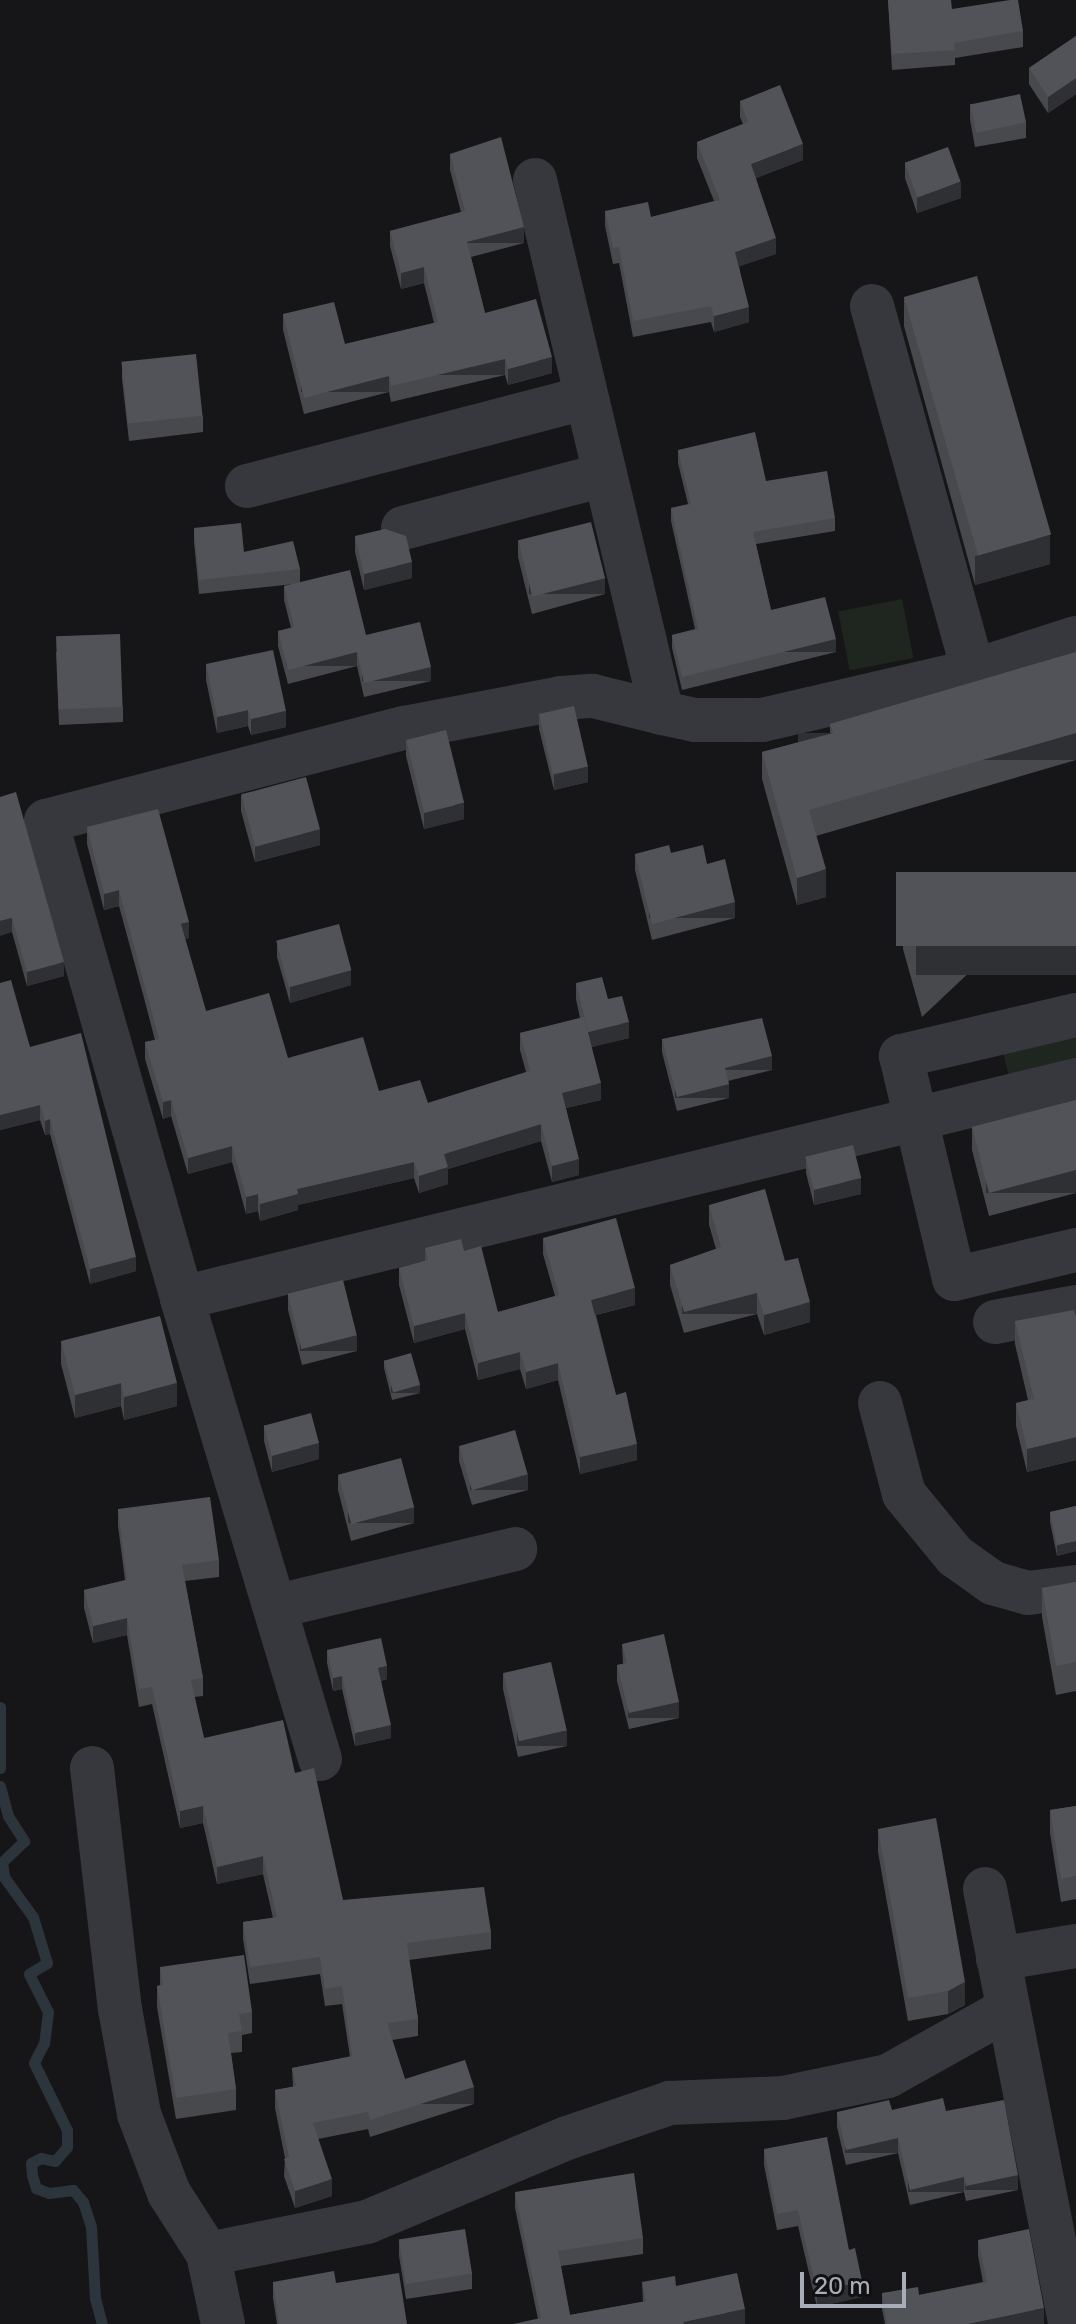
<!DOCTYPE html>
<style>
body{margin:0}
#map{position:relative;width:1076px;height:2324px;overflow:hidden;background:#161618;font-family:Rubik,sans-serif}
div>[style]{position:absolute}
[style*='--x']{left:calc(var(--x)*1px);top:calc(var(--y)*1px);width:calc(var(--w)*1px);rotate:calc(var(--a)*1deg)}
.green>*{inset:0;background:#1e261f;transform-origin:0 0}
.stream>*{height:11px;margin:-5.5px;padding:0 5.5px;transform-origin:5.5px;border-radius:5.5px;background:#2c353c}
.minor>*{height:44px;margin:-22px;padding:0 22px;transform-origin:22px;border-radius:22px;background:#37383d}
.wall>*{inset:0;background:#47494d}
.shaded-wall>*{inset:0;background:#2f3033;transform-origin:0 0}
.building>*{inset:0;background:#525359;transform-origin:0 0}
span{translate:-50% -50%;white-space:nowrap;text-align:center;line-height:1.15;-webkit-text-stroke:6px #111113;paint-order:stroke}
.scale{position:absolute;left:800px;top:2272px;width:106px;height:36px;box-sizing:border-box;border:4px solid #a8adb8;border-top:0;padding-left:10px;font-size:24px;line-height:28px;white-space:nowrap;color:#a8adb8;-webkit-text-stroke:6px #111113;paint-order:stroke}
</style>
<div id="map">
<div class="green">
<div style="left:902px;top:599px;width:60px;height:65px;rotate:79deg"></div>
<div style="clip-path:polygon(1076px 1023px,1076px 1065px,1010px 1080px,1000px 1041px)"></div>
</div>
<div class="stream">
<div style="--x:0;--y:1707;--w:61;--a:90"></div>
<div style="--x:0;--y:1786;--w:31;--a:75"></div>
<div style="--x:8;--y:1816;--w:30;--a:57"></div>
<div style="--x:24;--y:1841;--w:30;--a:136"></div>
<div style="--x:2;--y:1862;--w:15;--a:82"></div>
<div style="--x:4;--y:1877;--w:49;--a:54.1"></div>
<div style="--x:33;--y:1917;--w:48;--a:73.1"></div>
<div style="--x:47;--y:1963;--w:21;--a:149"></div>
<div style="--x:29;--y:1974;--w:42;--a:63.4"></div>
<div style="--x:48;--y:2012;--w:31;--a:97"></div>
<div style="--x:44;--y:2043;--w:22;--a:117"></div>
<div style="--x:34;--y:2063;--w:75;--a:63.8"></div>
<div style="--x:67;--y:2130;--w:17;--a:90"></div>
<div style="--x:67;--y:2147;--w:18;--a:131"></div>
<div style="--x:55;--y:2161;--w:14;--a:-168"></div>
<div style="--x:41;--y:2158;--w:11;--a:153"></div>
<div style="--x:31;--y:2163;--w:12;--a:85"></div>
<div style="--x:32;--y:2175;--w:14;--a:73"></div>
<div style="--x:36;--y:2188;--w:14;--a:21"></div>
<div style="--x:49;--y:2193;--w:24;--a:-7"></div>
<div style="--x:73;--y:2190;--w:16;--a:50"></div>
<div style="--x:83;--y:2202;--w:26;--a:72"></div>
<div style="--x:91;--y:2227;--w:71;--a:86.8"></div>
<div style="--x:95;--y:2298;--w:27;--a:75"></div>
</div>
<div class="minor">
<div style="--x:535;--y:180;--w:548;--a:76.6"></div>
<div style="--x:662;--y:713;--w:34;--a:12"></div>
<div style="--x:695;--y:720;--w:67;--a:0"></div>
<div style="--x:762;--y:720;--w:217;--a:-13.1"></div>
<div style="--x:973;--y:671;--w:108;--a:-17.8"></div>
<div style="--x:872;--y:306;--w:379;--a:74.5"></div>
<div style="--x:247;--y:486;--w:350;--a:-14.6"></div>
<div style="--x:403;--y:528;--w:207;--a:-14.8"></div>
<div style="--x:1076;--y:1015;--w:180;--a:166.8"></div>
<div style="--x:901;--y:1056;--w:229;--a:76.6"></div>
<div style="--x:954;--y:1279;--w:125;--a:-13.4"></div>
<div style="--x:182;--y:1298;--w:496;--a:-105.9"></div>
<div style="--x:46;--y:821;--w:370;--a:-14.6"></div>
<div style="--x:404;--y:728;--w:160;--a:-10.8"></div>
<div style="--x:561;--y:698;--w:32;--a:-4"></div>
<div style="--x:593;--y:696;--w:71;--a:13.8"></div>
<div style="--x:995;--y:1322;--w:82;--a:-10.5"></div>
<div style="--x:880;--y:1403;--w:94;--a:75.2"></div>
<div style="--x:904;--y:1494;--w:80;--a:50.6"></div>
<div style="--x:955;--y:1556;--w:47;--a:35.4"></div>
<div style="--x:993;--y:1583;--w:36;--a:16"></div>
<div style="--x:1028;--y:1593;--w:48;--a:-7.1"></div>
<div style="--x:278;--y:1606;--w:244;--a:-13.5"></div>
<div style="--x:320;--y:1759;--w:481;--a:-106.7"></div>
<div style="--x:182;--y:1298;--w:920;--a:-13.7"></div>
<div style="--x:92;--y:1768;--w:243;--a:83.4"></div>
<div style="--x:120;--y:2009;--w:107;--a:79.7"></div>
<div style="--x:139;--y:2114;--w:85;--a:69.2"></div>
<div style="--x:169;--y:2193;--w:72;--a:57.4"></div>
<div style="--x:985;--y:1889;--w:443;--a:78.9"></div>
<div style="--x:998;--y:1959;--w:79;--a:-9.5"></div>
<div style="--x:223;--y:2324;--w:72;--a:-102.1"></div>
<div style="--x:208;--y:2254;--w:162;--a:-11.4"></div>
<div style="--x:367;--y:2222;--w:217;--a:-22.8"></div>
<div style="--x:567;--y:2138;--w:109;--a:-18.8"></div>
<div style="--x:670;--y:2103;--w:113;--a:-2.5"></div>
<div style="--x:783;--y:2098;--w:107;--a:-11.8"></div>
<div style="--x:888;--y:2076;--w:137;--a:-29.2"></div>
</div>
<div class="wall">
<div style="clip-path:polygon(888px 0,952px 9px,1023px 31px,1023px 47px,955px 58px,955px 65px,892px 70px)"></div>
<div style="clip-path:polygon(1076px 36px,1076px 94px,1048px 113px,1029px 84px,1029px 68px)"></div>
<div style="clip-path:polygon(740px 101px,803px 160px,756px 178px,776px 254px,739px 266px,749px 322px,714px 332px,711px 322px,633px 337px,619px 263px,613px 264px,605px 226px,605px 211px,651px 217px,714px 201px,697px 158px,697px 142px,743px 124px,740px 117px)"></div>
<div style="clip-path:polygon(970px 104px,1026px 122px,1026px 138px,975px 147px,970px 120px)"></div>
<div style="clip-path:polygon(450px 154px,524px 243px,471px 257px,485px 313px,552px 373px,508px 385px,505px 375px,391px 402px,389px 392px,304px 414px,283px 330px,283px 314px,345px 344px,434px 323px,424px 283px,401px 289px,390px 246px,390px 231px,461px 212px,450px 170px)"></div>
<div style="clip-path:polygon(905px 162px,961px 198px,917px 213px,905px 178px)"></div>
<div style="clip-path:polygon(904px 297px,1050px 564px,975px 585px,904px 326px)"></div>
<div style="clip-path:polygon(122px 363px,203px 416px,203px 432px,129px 441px,122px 379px)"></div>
<div style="clip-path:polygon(678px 450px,766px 481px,835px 518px,835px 531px,756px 544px,771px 610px,836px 652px,682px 690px,672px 648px,672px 635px,695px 629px,671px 521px,671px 508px,688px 504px,678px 463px)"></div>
<div style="clip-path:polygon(194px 528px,244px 552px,300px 569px,300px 582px,366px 635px,431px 681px,364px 697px,357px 666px,288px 684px,278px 646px,278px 631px,291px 628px,284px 600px,284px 586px,294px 584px,199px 594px,194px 542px)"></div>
<div style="clip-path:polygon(355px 536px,412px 578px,364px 590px,355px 552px)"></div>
<div style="clip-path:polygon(518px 541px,605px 594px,532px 614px,518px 557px)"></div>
<div style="clip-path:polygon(56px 652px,123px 707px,123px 722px,59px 725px)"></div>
<div style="clip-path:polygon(1076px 652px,1076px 760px,816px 836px,826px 897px,797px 905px,762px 779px,762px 752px,830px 734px,830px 724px)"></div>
<div style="clip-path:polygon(206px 664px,286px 727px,251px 735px,248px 726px,217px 733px,206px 680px)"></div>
<div style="clip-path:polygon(539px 713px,588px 782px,554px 790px,539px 729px)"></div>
<div style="clip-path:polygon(406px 740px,464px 819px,424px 829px,406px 756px)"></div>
<div style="clip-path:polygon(241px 795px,320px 845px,255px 862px,241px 811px)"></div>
<div style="clip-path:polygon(0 797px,64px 976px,27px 986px,12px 932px)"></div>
<div style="clip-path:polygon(87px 827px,189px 938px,185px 939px,206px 1011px,288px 1058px,379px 1091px,428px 1103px,526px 1072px,520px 1050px,520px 1033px,580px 1018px,576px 999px,576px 983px,608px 999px,629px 1038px,591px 1047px,601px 1100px,566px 1108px,579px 1175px,552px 1182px,541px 1141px,448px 1169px,448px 1184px,419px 1193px,414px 1178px,298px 1205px,298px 1210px,260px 1221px,258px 1211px,246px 1214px,232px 1162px,188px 1174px,171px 1116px,163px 1119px,145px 1059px,145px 1042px,155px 1040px,144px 998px,119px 906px,104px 910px,87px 844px)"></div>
<div style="clip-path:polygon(671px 853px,735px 918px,652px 940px,635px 870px,635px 854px)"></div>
<div style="clip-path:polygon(1076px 872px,922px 1017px,903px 949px,903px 920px)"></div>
<div style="clip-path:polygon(277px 942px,351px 985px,290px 1003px,277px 957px)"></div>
<div style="clip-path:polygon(0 983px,30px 1047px,136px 1271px,90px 1284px,50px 1134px,45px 1135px,40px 1120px,0 1130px)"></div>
<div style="clip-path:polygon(662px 1039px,772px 1070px,728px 1081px,729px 1098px,677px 1111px,662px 1052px)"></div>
<div style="clip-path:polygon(1076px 1100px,1076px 1193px,989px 1216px,972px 1150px,972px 1127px)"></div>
<div style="clip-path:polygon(806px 1157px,861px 1194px,814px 1205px,806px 1173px)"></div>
<div style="clip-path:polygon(709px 1205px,785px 1261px,810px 1322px,764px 1335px,757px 1314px,684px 1333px,670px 1285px,670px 1265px,716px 1249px,709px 1225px)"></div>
<div style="clip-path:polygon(543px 1238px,635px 1305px,596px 1315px,616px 1395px,637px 1460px,580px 1474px,558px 1380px,526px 1389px,520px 1369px,478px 1380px,465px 1329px,414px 1343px,399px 1285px,399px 1268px,425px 1261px,425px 1248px,464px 1251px,498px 1312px,555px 1296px,543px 1254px)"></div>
<div style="clip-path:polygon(288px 1294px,357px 1351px,302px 1365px,288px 1310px)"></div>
<div style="clip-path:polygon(1076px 1317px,1076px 1460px,1027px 1472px,1016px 1426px,1016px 1403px,1028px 1400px,1015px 1344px,1015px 1321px)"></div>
<div style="clip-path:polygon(61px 1341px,177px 1406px,124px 1420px,121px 1406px,75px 1418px,61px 1364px)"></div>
<div style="clip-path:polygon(384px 1360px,420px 1393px,392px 1400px,384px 1368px)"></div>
<div style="clip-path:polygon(264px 1425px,319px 1459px,272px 1472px,264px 1441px)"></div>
<div style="clip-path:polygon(459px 1446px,528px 1490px,472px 1505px,459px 1461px)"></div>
<div style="clip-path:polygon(338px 1475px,414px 1523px,351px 1541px,338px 1490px)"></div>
<div style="clip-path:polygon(1076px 1506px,1076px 1551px,1057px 1556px,1050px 1522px,1050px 1512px)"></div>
<div style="clip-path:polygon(118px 1509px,219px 1560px,219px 1577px,185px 1581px,203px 1678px,203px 1696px,194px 1697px,204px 1738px,295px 1773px,343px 1900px,491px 1932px,491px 1949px,409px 1960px,418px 2019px,418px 2036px,392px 2040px,405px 2079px,474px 2104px,370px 2137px,368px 2129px,318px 2139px,332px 2196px,295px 2208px,284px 2176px,285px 2158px,275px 2108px,275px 2090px,293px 2087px,292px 2068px,350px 2057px,342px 2004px,325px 2006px,320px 1974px,250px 1984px,243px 1939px,243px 1922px,273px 1918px,263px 1874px,217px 1884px,203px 1823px,180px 1828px,152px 1704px,139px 1707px,127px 1635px,93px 1643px,84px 1608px,84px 1590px,125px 1580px,118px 1526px)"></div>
<div style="clip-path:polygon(1076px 1582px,1076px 1691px,1056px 1695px,1042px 1617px,1042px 1588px)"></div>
<div style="clip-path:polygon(622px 1644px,679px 1718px,629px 1729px,617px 1681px,617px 1665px,623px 1664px)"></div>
<div style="clip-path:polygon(327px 1650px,387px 1679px,381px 1681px,391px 1738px,355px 1746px,342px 1689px,333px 1691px,327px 1663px)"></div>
<div style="clip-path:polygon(503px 1673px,567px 1746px,518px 1757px,503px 1689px)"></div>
<div style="clip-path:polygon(1076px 1806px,1076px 1899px,1061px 1902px,1050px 1833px,1050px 1810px)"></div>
<div style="clip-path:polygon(878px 1829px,965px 2005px,948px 2014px,908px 2021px,878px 1852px)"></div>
<div style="clip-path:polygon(160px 1967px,252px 2012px,252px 2033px,242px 2035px,242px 2052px,231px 2053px,236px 2089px,236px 2110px,176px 2119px,157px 2007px,157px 1986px,160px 1985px)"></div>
<div style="clip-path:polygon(892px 2110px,946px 2111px,1018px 2190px,966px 2201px,964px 2192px,910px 2205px,898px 2153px,846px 2165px,837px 2127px,837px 2112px)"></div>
<div style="clip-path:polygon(764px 2149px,849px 2250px,862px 2297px,817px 2307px,798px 2226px,777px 2230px,764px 2165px)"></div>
<div style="clip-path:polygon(515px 2192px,643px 2238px,643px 2254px,561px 2266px,570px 2315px,643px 2302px,642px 2282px,676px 2286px,745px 2324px,538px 2319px,515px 2208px)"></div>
<div style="clip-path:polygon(399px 2240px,472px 2273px,472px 2289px,406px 2299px,399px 2256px)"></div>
<div style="clip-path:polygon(978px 2240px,1044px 2324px,885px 2324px,882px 2309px,882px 2293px,919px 2295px,983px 2282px,978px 2256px)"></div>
<div style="clip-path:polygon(273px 2282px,336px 2283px,407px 2324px,277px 2324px,273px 2298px)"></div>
</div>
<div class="shaded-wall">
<div style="clip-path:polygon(1076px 78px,1076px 94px,1048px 113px,1048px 97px)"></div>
<div style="clip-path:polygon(803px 144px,803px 160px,751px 180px,751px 164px)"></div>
<div style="clip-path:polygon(961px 182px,961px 198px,917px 213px,917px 197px)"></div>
<div style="left:524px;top:227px;width:16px;height:59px;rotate:90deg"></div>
<div style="clip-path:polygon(776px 238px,776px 254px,735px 268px,735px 252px)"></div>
<div style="clip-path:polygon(424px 267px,424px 283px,401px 289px,401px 273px)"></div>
<div style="clip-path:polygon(749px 307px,749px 322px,714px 332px,714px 316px)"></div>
<div style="clip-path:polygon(552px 357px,552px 373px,508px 385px,508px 369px)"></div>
<div style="left:505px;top:359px;width:16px;height:117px;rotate:90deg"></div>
<div style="left:389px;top:376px;width:16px;height:88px;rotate:90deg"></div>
<div style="clip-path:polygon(1050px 535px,1050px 564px,975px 585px,975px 556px)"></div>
<div style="clip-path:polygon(412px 562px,412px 578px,364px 590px,364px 574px)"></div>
<div style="left:605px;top:578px;width:16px;height:76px;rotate:90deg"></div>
<div style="left:836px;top:639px;width:13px;height:159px;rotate:90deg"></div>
<div style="left:357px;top:652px;width:14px;height:71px;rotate:90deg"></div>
<div style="left:431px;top:667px;width:14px;height:69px;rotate:90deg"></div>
<div style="clip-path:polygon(248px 710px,248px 726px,217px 733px,217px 717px)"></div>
<div style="clip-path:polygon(286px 711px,286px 727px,251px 735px,251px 719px)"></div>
<div style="left:1076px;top:733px;width:27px;height:278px;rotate:90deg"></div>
<div style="clip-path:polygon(588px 766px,588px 782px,554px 790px,554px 774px)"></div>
<div style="clip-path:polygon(464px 803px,464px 819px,424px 829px,424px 813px)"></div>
<div style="clip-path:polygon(320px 829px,320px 845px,255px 862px,255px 847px)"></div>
<div style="clip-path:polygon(826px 869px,826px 897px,797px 905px,797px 878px)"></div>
<div style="clip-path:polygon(119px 890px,119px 906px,104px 910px,104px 894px)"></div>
<div style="left:735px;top:902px;width:16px;height:86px;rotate:90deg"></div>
<div style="clip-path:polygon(12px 918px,12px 932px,0 936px,0 921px)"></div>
<div style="clip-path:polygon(189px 922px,189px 938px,181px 941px,181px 924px)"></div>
<div style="left:1076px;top:946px;width:29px;height:160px;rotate:90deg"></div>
<div style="clip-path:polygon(64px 962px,64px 976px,27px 986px,27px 972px)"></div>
<div style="clip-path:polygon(351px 970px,351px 985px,290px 1003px,290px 987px)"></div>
<div style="clip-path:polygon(629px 1022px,629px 1038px,588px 1048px,588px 1032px)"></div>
<div style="left:772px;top:1056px;width:14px;height:49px;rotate:90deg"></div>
<div style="clip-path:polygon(601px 1083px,601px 1100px,562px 1109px,562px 1093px)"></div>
<div style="left:729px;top:1084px;width:14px;height:54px;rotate:90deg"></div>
<div style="clip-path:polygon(171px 1100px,171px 1116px,163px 1119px,163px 1102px)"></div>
<div style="clip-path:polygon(40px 1105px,40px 1120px,0 1130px,0 1115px)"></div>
<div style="clip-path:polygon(50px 1119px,50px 1134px,45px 1135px,45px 1121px)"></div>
<div style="clip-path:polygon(541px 1124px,541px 1141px,448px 1169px,448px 1184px,419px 1193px,419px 1176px,444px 1154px)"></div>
<div style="clip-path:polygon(232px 1146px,232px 1162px,188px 1174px,188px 1158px)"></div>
<div style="clip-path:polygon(579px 1159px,579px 1175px,552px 1182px,552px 1166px)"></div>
<div style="clip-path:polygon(414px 1162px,414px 1178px,298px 1205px,298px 1210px,260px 1221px,260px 1204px,297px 1189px)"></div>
<div style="left:1076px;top:1170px;width:23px;height:90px;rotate:90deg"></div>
<div style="clip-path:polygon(861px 1178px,861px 1194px,814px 1205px,814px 1190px)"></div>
<div style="clip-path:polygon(258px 1194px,258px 1211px,246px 1214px,246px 1197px)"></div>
<div style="clip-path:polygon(136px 1257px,136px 1271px,90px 1284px,90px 1269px)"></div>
<div style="clip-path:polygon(635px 1288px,635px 1305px,591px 1316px,591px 1300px)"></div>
<div style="left:757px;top:1293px;width:21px;height:75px;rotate:90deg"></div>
<div style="clip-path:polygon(810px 1302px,810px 1322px,764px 1335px,764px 1315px)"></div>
<div style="clip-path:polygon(465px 1313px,465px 1329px,414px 1343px,414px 1326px)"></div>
<div style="left:357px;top:1335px;width:16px;height:57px;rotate:90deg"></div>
<div style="clip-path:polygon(520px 1352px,520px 1369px,478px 1380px,478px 1363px)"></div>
<div style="clip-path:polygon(558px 1363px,558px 1380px,526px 1389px,526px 1372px)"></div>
<div style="clip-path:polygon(121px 1383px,121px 1406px,75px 1418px,75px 1395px)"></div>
<div style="clip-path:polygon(177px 1383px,177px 1406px,124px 1420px,124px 1397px)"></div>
<div style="left:420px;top:1385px;width:8px;height:29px;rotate:90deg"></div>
<div style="clip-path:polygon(1076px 1437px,1076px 1460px,1027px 1472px,1027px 1449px)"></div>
<div style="clip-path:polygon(319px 1443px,319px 1459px,272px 1472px,272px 1456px)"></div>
<div style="clip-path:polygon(637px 1444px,637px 1460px,580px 1474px,580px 1457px)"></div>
<div style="left:528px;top:1474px;width:16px;height:58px;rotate:90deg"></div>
<div style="left:414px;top:1507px;width:16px;height:66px;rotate:90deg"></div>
<div style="clip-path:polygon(1076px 1541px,1076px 1551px,1057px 1556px,1057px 1545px)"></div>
<div style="clip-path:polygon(127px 1618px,127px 1635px,93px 1643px,93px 1626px)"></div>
<div style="clip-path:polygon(387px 1666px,387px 1679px,378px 1681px,378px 1668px)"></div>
<div style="clip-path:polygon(342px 1676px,342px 1689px,333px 1691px,333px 1678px)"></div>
<div style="left:679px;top:1702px;width:16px;height:51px;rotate:90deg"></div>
<div style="clip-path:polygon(391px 1725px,391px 1738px,355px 1746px,355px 1733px)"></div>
<div style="left:567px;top:1730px;width:16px;height:50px;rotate:90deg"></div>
<div style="clip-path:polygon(203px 1806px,203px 1823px,180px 1828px,180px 1811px)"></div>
<div style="clip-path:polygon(263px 1856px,263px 1874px,217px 1884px,217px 1867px)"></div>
<div style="clip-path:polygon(965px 1982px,965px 2005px,948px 2014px,948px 1991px)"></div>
<div style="left:474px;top:2087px;width:17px;height:109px;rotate:90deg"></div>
<div style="left:898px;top:2138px;width:15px;height:53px;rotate:90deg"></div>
<div style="left:1018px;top:2175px;width:15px;height:53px;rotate:90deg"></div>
<div style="left:964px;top:2177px;width:15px;height:56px;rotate:90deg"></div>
<div style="clip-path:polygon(332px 2179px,332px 2196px,295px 2208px,295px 2191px)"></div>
<div style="clip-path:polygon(862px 2281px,862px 2297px,817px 2307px,817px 2292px)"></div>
<div style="clip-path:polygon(1044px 2308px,1044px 2324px,967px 2324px)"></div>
<div style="clip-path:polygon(745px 2309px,745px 2324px,683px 2324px,683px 2322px)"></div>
</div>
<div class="building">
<div style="clip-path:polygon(888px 0,951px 0,952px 9px,1010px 0,1018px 0,1023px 31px,954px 43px,955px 50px,892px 54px)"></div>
<div style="clip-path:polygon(1076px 36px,1076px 78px,1048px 97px,1029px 68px)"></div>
<div style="clip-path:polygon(780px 85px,803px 144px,751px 164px,776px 238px,735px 252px,749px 307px,714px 316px,711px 306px,633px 321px,619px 247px,613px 248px,605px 211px,648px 202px,651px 217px,720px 200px,697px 142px,748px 122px,740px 101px)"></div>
<div style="left:1020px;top:94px;width:29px;height:51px;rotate:78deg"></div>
<div style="clip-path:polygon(501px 137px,524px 227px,467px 242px,485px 313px,536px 299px,552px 357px,508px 369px,505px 359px,391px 386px,389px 376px,304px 398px,283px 314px,334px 302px,345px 344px,438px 322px,424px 267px,401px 273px,390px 231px,465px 211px,450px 154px)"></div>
<div style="left:948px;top:147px;width:37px;height:46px;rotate:70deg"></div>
<div style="left:977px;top:276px;width:269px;height:76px;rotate:74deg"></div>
<div style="left:196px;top:354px;width:62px;height:75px;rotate:84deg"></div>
<div style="clip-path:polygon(755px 432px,766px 481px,827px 471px,835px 518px,753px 532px,771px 610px,825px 597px,836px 639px,682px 677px,672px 635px,698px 629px,671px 508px,691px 504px,678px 450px)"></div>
<div style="left:591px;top:522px;width:58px;height:75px;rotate:76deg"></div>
<div style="clip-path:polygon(241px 523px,244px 552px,293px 541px,300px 569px,199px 580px,194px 528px)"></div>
<div style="clip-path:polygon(385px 529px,406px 536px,412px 562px,364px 574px,355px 536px)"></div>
<div style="clip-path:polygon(350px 570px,366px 635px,420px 622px,431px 667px,364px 683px,357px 652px,288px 670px,278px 631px,294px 627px,284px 586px)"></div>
<div style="left:120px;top:634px;width:73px;height:64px;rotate:88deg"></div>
<div style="clip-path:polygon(273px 650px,286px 711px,251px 719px,248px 710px,217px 717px,206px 664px)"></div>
<div style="clip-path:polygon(1076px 652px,1076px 733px,809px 810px,826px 869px,797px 878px,762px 752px,833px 733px,830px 724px)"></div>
<div style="left:574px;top:706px;width:62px;height:36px;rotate:77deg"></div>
<div style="left:446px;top:730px;width:75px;height:41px;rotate:76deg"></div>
<div style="left:306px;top:777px;width:54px;height:67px;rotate:75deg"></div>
<div style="clip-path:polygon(16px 792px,64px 962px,27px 972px,12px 918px,0 921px,0 797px)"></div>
<div style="clip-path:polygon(158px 809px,189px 922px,181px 924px,206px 1011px,269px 993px,288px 1058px,363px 1037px,379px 1091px,420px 1080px,428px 1103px,530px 1071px,520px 1033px,584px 1017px,601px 1083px,562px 1093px,579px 1159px,552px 1166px,541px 1124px,444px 1154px,448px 1167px,419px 1176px,414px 1162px,297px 1189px,298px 1194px,260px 1204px,258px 1194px,246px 1197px,232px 1146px,188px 1158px,171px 1100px,163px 1102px,145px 1042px,159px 1039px,119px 890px,104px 894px,87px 827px)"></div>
<div style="clip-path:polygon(669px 845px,671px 853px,703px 845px,707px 864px,725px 859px,735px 902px,652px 924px,635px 854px)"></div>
<div style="left:1076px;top:872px;width:74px;height:180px;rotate:90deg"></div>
<div style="left:339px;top:924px;width:48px;height:65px;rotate:75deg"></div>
<div style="clip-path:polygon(602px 977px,608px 999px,622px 996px,629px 1022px,588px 1032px,576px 983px)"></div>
<div style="clip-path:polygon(11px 980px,30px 1047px,81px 1033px,136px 1257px,90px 1269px,50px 1119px,45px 1121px,40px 1105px,0 1115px,0 983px)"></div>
<div style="clip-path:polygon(762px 1018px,772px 1056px,725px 1068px,729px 1084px,677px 1097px,662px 1039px)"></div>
<div style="clip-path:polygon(1076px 1100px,1076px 1170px,989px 1193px,972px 1127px)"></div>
<div style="left:853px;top:1145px;width:34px;height:49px;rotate:76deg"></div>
<div style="clip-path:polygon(765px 1189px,785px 1261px,798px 1258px,810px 1302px,764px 1315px,757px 1293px,684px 1312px,670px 1265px,721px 1247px,709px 1205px)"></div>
<div style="clip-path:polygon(616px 1218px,635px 1288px,591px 1300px,616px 1395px,626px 1392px,637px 1444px,580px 1457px,558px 1363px,526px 1372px,520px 1352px,478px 1363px,465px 1313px,414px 1326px,399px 1268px,428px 1260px,425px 1248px,461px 1239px,464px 1251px,481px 1246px,498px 1312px,559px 1295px,543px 1238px)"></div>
<div style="left:343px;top:1280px;width:57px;height:57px;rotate:76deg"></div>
<div style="clip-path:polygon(1074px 1310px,1076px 1317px,1076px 1437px,1027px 1449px,1016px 1403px,1034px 1399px,1015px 1321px)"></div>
<div style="clip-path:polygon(160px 1316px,177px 1383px,124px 1397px,121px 1383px,75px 1395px,61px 1341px)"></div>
<div style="left:411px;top:1353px;width:33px;height:28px;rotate:74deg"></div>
<div style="left:311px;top:1413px;width:31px;height:49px;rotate:75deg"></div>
<div style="left:515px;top:1430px;width:46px;height:58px;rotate:74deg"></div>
<div style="left:401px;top:1458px;width:51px;height:65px;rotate:75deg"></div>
<div style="clip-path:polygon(210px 1497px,219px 1560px,182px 1565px,203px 1678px,191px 1680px,204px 1738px,283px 1720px,295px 1773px,314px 1768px,343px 1900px,484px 1887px,491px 1932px,407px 1943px,418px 2019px,387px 2023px,405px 2079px,465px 2060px,474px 2087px,370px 2120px,368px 2112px,313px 2123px,332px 2179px,295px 2191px,284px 2159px,289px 2157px,275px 2090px,296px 2086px,292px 2068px,352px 2056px,342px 1986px,325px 1989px,320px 1957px,250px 1967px,243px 1922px,277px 1917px,263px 1856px,217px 1867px,203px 1806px,180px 1811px,152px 1687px,139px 1689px,127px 1618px,93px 1626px,84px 1590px,127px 1580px,118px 1509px)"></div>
<div style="clip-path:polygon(1076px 1506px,1076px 1541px,1057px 1545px,1050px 1512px)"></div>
<div style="clip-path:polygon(1076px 1582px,1076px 1662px,1056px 1666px,1042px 1588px)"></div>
<div style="clip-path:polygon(664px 1634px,679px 1702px,629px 1713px,617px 1665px,627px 1663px,622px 1644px)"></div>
<div style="clip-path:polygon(381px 1638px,387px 1666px,378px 1668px,391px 1725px,355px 1733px,342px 1676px,333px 1678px,327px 1650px)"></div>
<div style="left:551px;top:1662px;width:70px;height:49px;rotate:77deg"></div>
<div style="clip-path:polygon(1076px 1806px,1076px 1876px,1061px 1879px,1050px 1810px)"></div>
<div style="clip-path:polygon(936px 1818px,965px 1982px,948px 1991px,908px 1998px,878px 1829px)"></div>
<div style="clip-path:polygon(244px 1955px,252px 2012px,239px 2014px,242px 2031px,228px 2033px,236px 2089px,176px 2098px,157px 1986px,163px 1985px,160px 1967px)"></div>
<div style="clip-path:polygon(943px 2098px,946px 2111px,1004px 2100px,1018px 2175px,966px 2186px,964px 2177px,910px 2190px,898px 2138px,846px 2150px,837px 2112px,889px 2100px,892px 2110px)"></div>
<div style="clip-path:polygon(827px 2137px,849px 2250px,855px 2248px,862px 2281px,817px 2292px,798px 2210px,777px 2214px,764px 2149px)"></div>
<div style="clip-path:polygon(634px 2173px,643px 2238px,558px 2251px,570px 2315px,646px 2301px,642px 2282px,675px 2276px,676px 2286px,737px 2273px,745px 2309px,683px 2322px,684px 2324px,513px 2324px,541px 2318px,515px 2192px)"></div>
<div style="left:465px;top:2229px;width:45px;height:67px;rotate:81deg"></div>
<div style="clip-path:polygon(1029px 2229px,1044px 2308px,967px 2324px,887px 2324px,882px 2293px,918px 2287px,919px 2295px,987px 2282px,978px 2240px)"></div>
<div style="clip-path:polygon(334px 2271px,336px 2283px,399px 2273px,407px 2324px,279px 2324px,273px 2282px)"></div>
</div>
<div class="scale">20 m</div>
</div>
